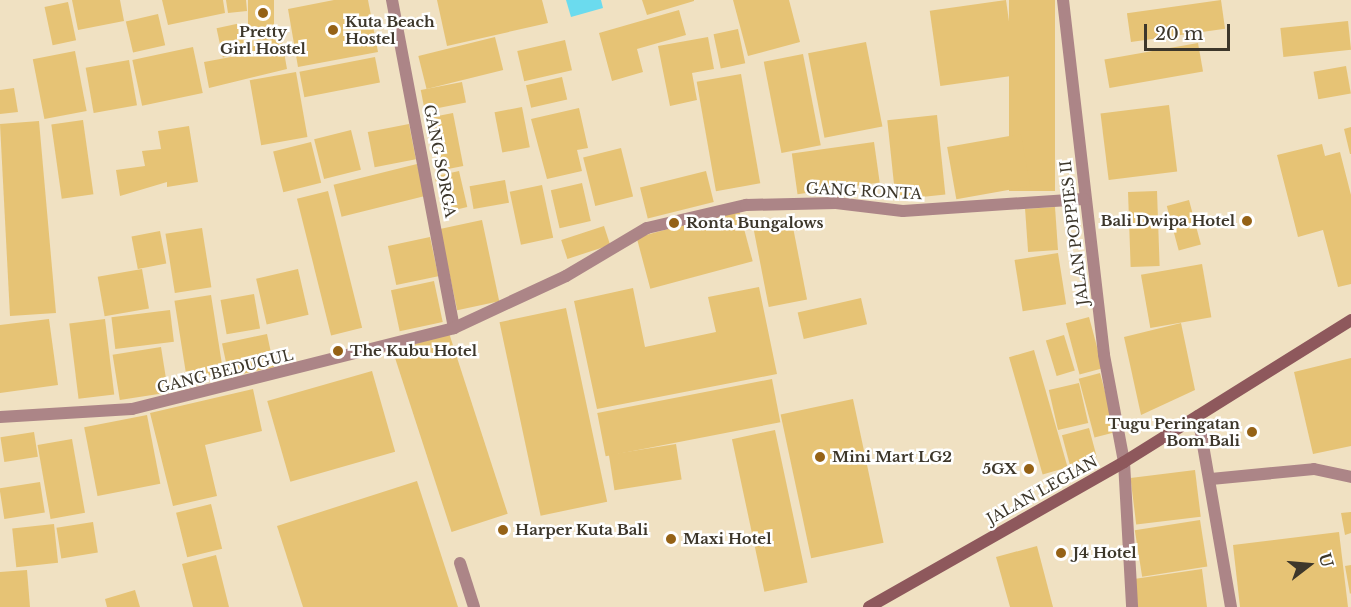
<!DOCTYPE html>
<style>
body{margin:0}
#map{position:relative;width:1351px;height:607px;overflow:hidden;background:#f0e1c2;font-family:"Libre Baskerville",serif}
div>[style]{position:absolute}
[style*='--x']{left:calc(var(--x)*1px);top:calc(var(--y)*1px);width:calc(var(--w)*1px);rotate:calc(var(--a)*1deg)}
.water>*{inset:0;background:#6bdbee}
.building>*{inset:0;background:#e6c375;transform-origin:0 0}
.lane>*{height:12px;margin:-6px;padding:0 6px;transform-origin:6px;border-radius:6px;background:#ac8587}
.street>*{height:12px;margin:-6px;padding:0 6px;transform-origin:6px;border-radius:6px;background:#ac8587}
.secondary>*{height:12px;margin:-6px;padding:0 6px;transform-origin:6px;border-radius:6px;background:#8e585c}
.dots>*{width:16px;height:16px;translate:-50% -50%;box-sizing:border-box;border:3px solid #fff;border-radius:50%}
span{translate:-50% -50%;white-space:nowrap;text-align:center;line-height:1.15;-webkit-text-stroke:5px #fff;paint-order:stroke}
.poi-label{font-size:15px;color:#3d372b;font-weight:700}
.left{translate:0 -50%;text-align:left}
.right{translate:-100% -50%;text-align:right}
.street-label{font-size:15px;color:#3d372b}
.north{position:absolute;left:1279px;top:535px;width:60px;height:60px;-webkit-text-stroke:4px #fff;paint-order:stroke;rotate:74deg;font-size:16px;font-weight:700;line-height:24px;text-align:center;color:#3d372b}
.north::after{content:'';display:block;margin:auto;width:21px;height:27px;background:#3d372b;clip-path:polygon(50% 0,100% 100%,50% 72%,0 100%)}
.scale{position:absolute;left:1144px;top:24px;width:86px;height:27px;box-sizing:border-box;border:3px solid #3d372b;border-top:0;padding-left:8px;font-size:18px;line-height:21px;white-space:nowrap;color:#3d372b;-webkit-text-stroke:4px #fff;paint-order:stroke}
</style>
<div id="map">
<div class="water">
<div style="clip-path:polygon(566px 0,601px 0,603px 8px,571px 17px)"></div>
</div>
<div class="building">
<div style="clip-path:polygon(72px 0,120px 0,124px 21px,78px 30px)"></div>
<div style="clip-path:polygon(162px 0,223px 0,225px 13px,168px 25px)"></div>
<div style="clip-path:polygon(226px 0,246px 0,247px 11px,228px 13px)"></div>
<div style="left:248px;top:0;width:26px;height:30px"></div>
<div style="clip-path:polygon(334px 0,368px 0,378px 52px,298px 67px,288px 9px)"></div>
<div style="clip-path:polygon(437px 0,542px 0,548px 23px,447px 46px)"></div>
<div style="clip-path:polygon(642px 0,694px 0,694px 1px,647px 15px)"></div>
<div style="clip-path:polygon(733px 0,789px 0,800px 42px,748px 56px)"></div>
<div style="left:1006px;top:0;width:76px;height:77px;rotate:82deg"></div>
<div style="left:1009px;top:0;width:46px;height:191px"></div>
<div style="left:1221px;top:0;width:29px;height:95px;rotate:82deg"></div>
<div style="left:68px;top:2px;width:39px;height:24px;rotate:78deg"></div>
<div style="clip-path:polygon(679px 10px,686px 35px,637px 49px,643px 72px,612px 81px,599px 33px)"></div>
<div style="left:158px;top:14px;width:32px;height:33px;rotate:77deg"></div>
<div style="left:1348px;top:21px;width:29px;height:68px;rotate:84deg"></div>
<div style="left:241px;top:23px;width:30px;height:25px;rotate:78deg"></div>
<div style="left:738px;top:29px;width:35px;height:25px;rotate:78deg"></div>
<div style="clip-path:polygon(281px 35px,287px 69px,209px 88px,204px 62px,252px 53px,250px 41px)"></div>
<div style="left:495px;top:37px;width:34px;height:79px;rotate:76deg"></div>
<div style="clip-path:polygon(708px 37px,714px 69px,692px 73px,697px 100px,670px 106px,658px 46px)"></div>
<div style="left:565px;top:40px;width:31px;height:49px;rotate:77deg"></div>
<div style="left:866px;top:42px;width:86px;height:59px;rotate:79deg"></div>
<div style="left:1198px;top:43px;width:29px;height:95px;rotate:80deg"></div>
<div style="left:193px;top:47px;width:47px;height:62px;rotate:78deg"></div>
<div style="left:75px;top:51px;width:61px;height:43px;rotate:79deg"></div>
<div style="left:803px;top:54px;width:93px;height:40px;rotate:79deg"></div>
<div style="left:375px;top:57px;width:26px;height:77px;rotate:79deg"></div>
<div style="left:129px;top:60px;width:46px;height:44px;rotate:80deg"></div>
<div style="left:1346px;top:66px;width:28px;height:33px;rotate:80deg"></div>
<div style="left:296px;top:72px;width:66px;height:47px;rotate:80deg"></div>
<div style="left:741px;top:74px;width:111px;height:45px;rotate:80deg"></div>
<div style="left:562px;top:77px;width:23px;height:37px;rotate:77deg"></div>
<div style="left:462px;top:82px;width:21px;height:42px;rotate:79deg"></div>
<div style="clip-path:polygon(14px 88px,18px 112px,0 114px,0 90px)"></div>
<div style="left:1169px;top:105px;width:67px;height:69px;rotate:83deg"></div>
<div style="left:522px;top:107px;width:41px;height:28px;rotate:79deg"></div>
<div style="clip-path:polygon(579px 108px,588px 148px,577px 150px,582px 171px,547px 179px,531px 119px)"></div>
<div style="left:453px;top:113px;width:54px;height:26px;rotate:79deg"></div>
<div style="left:937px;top:115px;width:80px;height:50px;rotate:84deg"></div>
<div style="left:83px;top:120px;width:75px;height:32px;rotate:82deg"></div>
<div style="clip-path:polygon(39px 121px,56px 313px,10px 316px,0 124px)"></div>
<div style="left:409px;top:124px;width:36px;height:42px;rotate:79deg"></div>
<div style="clip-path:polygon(189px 126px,198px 182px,167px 187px,167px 182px,120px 196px,116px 170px,145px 166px,142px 151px,161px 149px,158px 131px)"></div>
<div style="clip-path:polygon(1351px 127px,1351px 154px,1350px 154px,1344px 129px)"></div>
<div style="left:351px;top:130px;width:41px;height:38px;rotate:76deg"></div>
<div style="left:1021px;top:134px;width:53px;height:75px;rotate:80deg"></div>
<div style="left:311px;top:142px;width:42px;height:39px;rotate:76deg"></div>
<div style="left:874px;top:142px;width:41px;height:83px;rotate:82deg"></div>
<div style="clip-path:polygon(1322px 144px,1325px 156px,1340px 152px,1351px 195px,1351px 284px,1338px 287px,1323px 230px,1298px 237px,1277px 155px)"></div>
<div style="left:621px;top:148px;width:50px;height:39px;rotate:76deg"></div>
<div style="left:417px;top:164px;width:33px;height:86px;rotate:76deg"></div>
<div style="left:459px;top:171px;width:37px;height:25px;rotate:77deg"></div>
<div style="left:706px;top:171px;width:32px;height:68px;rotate:76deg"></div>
<div style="left:505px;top:180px;width:23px;height:36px;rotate:80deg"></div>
<div style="left:582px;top:183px;width:39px;height:32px;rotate:77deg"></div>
<div style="left:542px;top:185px;width:54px;height:33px;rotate:78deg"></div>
<div style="left:328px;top:191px;width:141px;height:32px;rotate:76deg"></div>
<div style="left:1157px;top:191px;width:75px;height:29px;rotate:88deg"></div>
<div style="left:1189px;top:200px;width:46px;height:23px;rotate:75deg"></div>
<div style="left:1055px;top:207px;width:43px;height:30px;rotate:86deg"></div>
<div style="left:739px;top:210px;width:53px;height:106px;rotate:75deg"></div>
<div style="left:791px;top:217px;width:84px;height:39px;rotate:79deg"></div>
<div style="left:482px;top:220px;width:83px;height:43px;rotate:78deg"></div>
<div style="left:604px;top:226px;width:20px;height:45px;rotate:72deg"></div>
<div style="left:202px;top:228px;width:60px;height:37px;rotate:81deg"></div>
<div style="left:160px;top:231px;width:33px;height:29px;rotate:79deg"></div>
<div style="left:430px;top:237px;width:40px;height:43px;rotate:78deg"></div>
<div style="left:1058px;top:253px;width:52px;height:44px;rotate:81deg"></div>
<div style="left:1202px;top:264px;width:54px;height:62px;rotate:80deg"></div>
<div style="left:142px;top:269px;width:40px;height:45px;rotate:80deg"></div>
<div style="left:298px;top:269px;width:47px;height:43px;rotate:77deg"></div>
<div style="left:434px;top:281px;width:42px;height:44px;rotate:78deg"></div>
<div style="clip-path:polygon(759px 287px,777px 374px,597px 409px,574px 301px,633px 288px,645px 347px,716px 332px,708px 297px)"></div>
<div style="left:254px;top:294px;width:35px;height:34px;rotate:80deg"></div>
<div style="left:211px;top:295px;width:79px;height:37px;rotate:81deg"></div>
<div style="left:861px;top:298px;width:27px;height:65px;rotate:77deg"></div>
<div style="left:566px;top:308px;width:198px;height:68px;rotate:78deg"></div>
<div style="left:170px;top:310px;width:32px;height:59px;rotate:83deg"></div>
<div style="left:1089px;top:317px;width:53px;height:24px;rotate:75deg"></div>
<div style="clip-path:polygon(49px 319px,58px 385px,0 393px,0 325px)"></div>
<div style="left:105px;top:319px;width:76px;height:36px;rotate:83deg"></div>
<div style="clip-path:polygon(1181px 323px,1195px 390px,1141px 415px,1124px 337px)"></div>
<div style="left:449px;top:333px;width:190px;height:59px;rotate:72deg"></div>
<div style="left:267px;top:334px;width:34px;height:46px;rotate:78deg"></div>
<div style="left:1064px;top:335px;width:37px;height:19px;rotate:73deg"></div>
<div style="left:161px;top:347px;width:46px;height:49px;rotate:81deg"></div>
<div style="left:1034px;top:350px;width:122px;height:26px;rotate:74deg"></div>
<div style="clip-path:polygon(1351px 358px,1351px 446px,1313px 454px,1294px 372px)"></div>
<div style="left:372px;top:371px;width:84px;height:109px;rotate:74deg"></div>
<div style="left:1100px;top:373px;width:61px;height:22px;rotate:75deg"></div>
<div style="left:772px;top:379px;width:44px;height:178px;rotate:79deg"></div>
<div style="left:1079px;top:383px;width:41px;height:31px;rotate:77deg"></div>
<div style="clip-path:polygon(253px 389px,262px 431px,205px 445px,217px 496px,173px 506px,150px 413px)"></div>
<div style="left:853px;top:399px;width:147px;height:74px;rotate:78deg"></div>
<div style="left:147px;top:415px;width:70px;height:64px;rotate:79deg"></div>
<div style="left:1089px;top:428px;width:30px;height:28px;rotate:75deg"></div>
<div style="left:775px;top:430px;width:156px;height:44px;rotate:78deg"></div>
<div style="left:34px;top:432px;width:25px;height:34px;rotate:81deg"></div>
<div style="left:72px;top:439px;width:75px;height:35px;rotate:80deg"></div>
<div style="left:676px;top:444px;width:36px;height:68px;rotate:81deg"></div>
<div style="left:1195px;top:470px;width:47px;height:65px;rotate:83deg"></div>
<div style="clip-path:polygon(417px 481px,458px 607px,303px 607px,277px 526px)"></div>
<div style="left:40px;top:482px;width:31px;height:41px;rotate:81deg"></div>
<div style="left:211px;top:504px;width:46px;height:36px;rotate:76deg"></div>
<div style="clip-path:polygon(1351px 512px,1351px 533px,1345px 535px,1341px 513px)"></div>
<div style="left:1200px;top:520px;width:47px;height:66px;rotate:81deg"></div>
<div style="left:93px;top:522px;width:31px;height:37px;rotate:81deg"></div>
<div style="left:54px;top:524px;width:39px;height:42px;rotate:84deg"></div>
<div style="clip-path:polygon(1339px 532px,1348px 607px,1240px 607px,1233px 545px)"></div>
<div style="clip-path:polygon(1037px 546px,1053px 607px,1010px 607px,996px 557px)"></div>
<div style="clip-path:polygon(216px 555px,229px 607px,193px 607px,182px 564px)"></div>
<div style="clip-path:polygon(1351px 565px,1351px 593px,1350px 594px,1345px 566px)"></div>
<div style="clip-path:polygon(1202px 569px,1207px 607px,1138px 607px,1134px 579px)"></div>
<div style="clip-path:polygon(27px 570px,30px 607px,0 607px,0 572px)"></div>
<div style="clip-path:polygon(135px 590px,140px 607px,107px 607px,105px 599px)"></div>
</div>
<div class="lane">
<div style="--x:460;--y:563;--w:46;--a:72.3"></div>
</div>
<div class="street">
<div style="--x:392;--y:0;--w:334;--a:79.3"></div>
<div style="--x:1063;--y:0;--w:357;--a:83.4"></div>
<div style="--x:1104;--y:355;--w:109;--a:79.4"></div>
<div style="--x:1124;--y:462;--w:145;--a:86.8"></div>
<div style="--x:1198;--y:416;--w:194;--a:80.2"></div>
<div style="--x:0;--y:417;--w:132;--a:-3.5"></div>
<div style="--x:132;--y:409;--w:332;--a:-14.1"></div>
<div style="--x:454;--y:328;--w:123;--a:-24.9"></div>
<div style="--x:566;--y:276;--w:94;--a:-30.7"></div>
<div style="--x:647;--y:228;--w:102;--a:-13.1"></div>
<div style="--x:746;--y:205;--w:90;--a:-1.3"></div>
<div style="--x:836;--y:203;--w:67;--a:6.8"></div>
<div style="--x:903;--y:211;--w:181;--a:-3.8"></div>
<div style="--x:1211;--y:479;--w:103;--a:-5.5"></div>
<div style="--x:1314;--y:469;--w:38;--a:12"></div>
</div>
<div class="secondary">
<div style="--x:869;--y:607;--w:293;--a:-29.6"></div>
<div style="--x:1124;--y:462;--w:268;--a:-32"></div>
</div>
<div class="dots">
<div style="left:263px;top:13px;background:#956216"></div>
<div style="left:333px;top:30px;background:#956216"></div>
<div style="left:1247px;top:221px;background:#956216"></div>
<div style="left:674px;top:223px;background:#956216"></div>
<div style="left:338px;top:351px;background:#956216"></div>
<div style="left:1252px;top:432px;background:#956216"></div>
<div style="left:820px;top:457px;background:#956216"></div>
<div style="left:1029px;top:469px;background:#956216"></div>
<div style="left:503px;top:530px;background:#956216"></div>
<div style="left:671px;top:539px;background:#956216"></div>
<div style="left:1061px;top:553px;background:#956216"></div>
</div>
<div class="poi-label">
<span class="left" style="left:345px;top:30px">Kuta Beach<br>Hostel</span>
<span style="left:263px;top:40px">Pretty<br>Girl Hostel</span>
<span class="right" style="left:1235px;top:221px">Bali Dwipa Hotel</span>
<span class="left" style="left:686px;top:223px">Ronta Bungalows</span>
<span class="left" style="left:350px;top:351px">The Kubu Hotel</span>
<span class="right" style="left:1240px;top:432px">Tugu Peringatan<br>Bom Bali</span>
<span class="left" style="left:832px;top:457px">Mini Mart LG2</span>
<span class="right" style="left:1017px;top:469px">5GX</span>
<span class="left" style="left:515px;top:530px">Harper Kuta Bali</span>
<span class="left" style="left:683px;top:539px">Maxi Hotel</span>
<span class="left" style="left:1073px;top:553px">J4 Hotel</span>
</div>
<div class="street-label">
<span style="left:440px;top:161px;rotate:79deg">GANG SORGA</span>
<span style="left:864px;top:191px;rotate:3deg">GANG RONTA</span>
<span style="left:1074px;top:233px;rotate:-97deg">JALAN POPPIES II</span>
<span style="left:225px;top:371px;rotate:-14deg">GANG BEDUGUL</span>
<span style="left:1042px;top:490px;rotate:-29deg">JALAN LEGIAN</span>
</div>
<div class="north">U</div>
<div class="scale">20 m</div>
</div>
